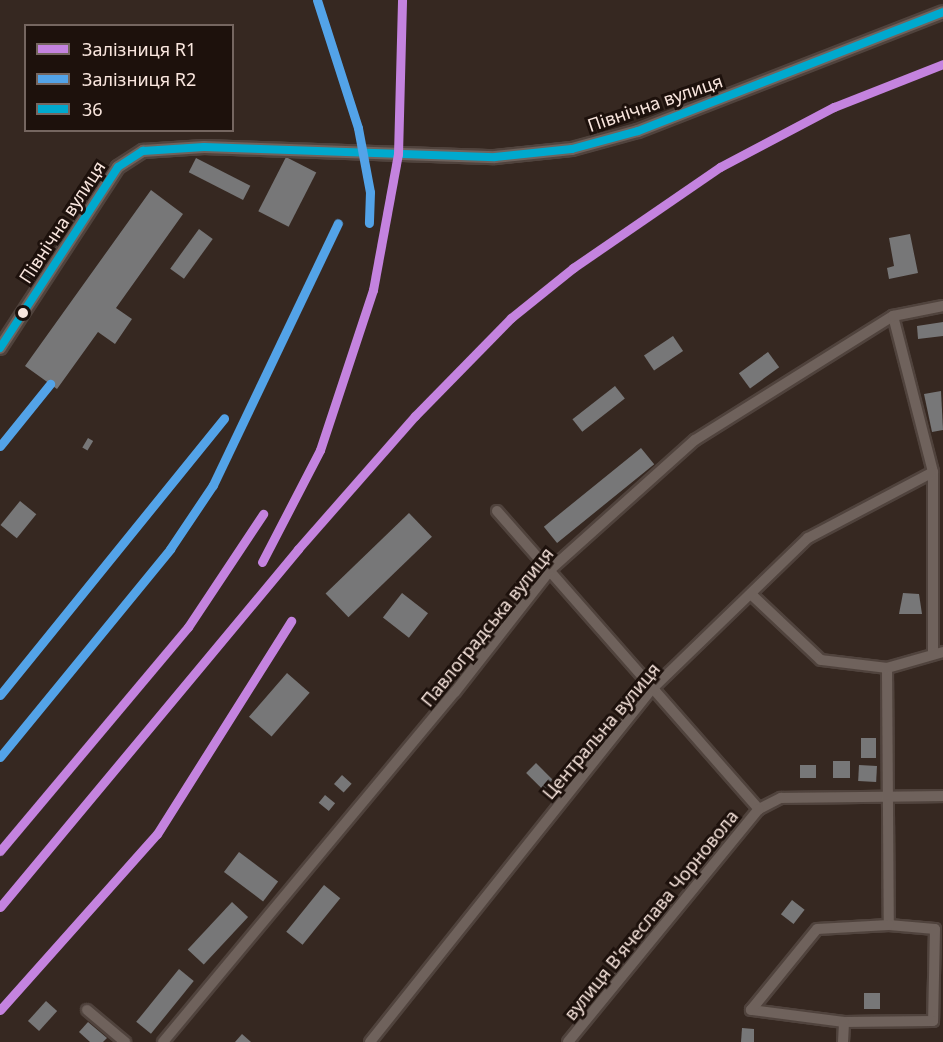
<!DOCTYPE html>
<meta charset="utf-8">
<style>
body{margin:0}
#map{position:relative;width:943px;height:1042px;overflow:hidden;background:#362821;font-family:"Noto Sans",sans-serif}
div>[style]{position:absolute}
[style*='--x']{left:calc(var(--x)*1px);top:calc(var(--y)*1px);width:calc(var(--w)*1px);rotate:calc(var(--a)*1deg)}
.building>*{inset:0;background:#777778;transform-origin:0 0}
.roads{filter:drop-shadow(2px 0 #50433d) drop-shadow(-2px 0 #50433d) drop-shadow(0 2px #50433d) drop-shadow(0 -2px #50433d)}
.minor>*{height:10px;margin:-5px;padding:0 5px;transform-origin:5px;border-radius:5px;background:#6f625c}
.tertiary>*{height:12px;margin:-6px;padding:0 6px;transform-origin:6px;border-radius:6px;background:#6f625c}
.bus-1>*{height:8px;margin:-4px;padding:0 4px;transform-origin:4px;border-radius:4px;background:#00a9ce}
.rail-1>*{height:9px;margin:-4.5px;padding:0 4.5px;transform-origin:4.5px;border-radius:4.5px;background:#c483df}
.rail-2>*{height:9px;margin:-4.5px;padding:0 4.5px;transform-origin:4.5px;border-radius:4.5px;background:#53a3e8}
.dots>*{width:16px;height:16px;translate:-50% -50%;box-sizing:border-box;border:3px solid #1d110c;border-radius:50%}
span{translate:-50% -50%;white-space:nowrap;text-align:center;line-height:1.15;-webkit-text-stroke:6px #1d110c;paint-order:stroke}
.street-label{font-size:18px;color:#f9e6de}
.legend{position:absolute;left:24px;top:24px;width:210px;height:108px;box-sizing:border-box;background:#1d110c;border:2px solid #756660;margin:0;padding:8px 10px;list-style:none;font-size:18px;color:#f9e6de}
.legend li{display:flex;align-items:center;gap:12px;height:30px}
.legend b{width:30px;border:2px solid #756660}
</style>
<div id="map">
<div class="building">
<div style="left:286px;top:157px;width:34px;height:61px;rotate:27deg"></div>
<div style="left:196px;top:158px;width:61px;height:16px;rotate:27deg"></div>
<div style="clip-path:polygon(151px 190px,183px 214px,116px 308px,132px 319px,115px 344px,98px 332px,57px 389px,25px 366px)"></div>
<div style="left:199px;top:229px;width:17px;height:49px;rotate:36deg"></div>
<div style="clip-path:polygon(910px 234px,918px 273px,889px 279px,887px 268px,894px 266px,889px 238px)"></div>
<div style="left:31px;top:264px;width:7px;height:13px;rotate:34deg"></div>
<div style="clip-path:polygon(943px 322px,943px 336px,918px 339px,917px 326px)"></div>
<div style="left:673px;top:336px;width:18px;height:35px;rotate:56deg"></div>
<div style="left:768px;top:352px;width:19px;height:36px;rotate:54deg"></div>
<div style="left:615px;top:386px;width:16px;height:54px;rotate:52deg"></div>
<div style="clip-path:polygon(941px 391px,943px 430px,932px 432px,924px 394px)"></div>
<div style="left:88px;top:438px;width:6px;height:11px;rotate:31deg"></div>
<div style="left:641px;top:448px;width:21px;height:125px;rotate:51deg"></div>
<div style="left:20px;top:501px;width:21px;height:31px;rotate:39deg"></div>
<div style="left:409px;top:513px;width:33px;height:116px;rotate:46deg"></div>
<div style="left:402px;top:593px;width:33px;height:31px;rotate:38deg"></div>
<div style="clip-path:polygon(903px 593px,919px 594px,922px 614px,899px 614px)"></div>
<div style="left:287px;top:673px;width:30px;height:58px;rotate:41deg"></div>
<div style="left:861px;top:738px;width:15px;height:20px"></div>
<div style="left:833px;top:761px;width:17px;height:17px"></div>
<div style="left:536px;top:763px;width:25px;height:14px;rotate:45deg"></div>
<div style="left:800px;top:765px;width:16px;height:13px"></div>
<div style="left:859px;top:765px;width:18px;height:16px;rotate:3deg"></div>
<div style="left:342px;top:775px;width:13px;height:12px;rotate:42deg"></div>
<div style="left:325px;top:795px;width:13px;height:10px;rotate:39deg"></div>
<div style="left:239px;top:852px;width:49px;height:25px;rotate:37deg"></div>
<div style="left:324px;top:885px;width:21px;height:60px;rotate:39deg"></div>
<div style="left:792px;top:900px;width:16px;height:18px;rotate:38deg"></div>
<div style="left:232px;top:902px;width:22px;height:65px;rotate:43deg"></div>
<div style="left:179px;top:969px;width:19px;height:68px;rotate:39deg"></div>
<div style="left:864px;top:993px;width:16px;height:16px"></div>
<div style="left:46px;top:1001px;width:15px;height:27px;rotate:42deg"></div>
<div style="clip-path:polygon(88px 1022px,107px 1038px,103px 1042px,90px 1042px,79px 1032px)"></div>
<div style="clip-path:polygon(742px 1028px,754px 1029px,754px 1042px,741px 1042px)"></div>
<div style="clip-path:polygon(242px 1034px,251px 1042px,235px 1042px)"></div>
</div>
<div class="roads">
<div class="minor">
<div style="--x:893;--y:316;--w:161;--a:75.6"></div>
<div style="--x:933;--y:472;--w:179;--a:90"></div>
<div style="--x:497;--y:511;--w:397;--a:48.7"></div>
<div style="--x:759;--y:809;--w:25;--a:-27"></div>
<div style="--x:781;--y:798;--w:162;--a:-0.7"></div>
<div style="--x:753;--y:596;--w:93;--a:43.3"></div>
<div style="--x:821;--y:660;--w:66;--a:6.9"></div>
<div style="--x:887;--y:668;--w:257;--a:89.6"></div>
<div style="--x:887;--y:668;--w:58;--a:-15.9"></div>
<div style="--x:889;--y:925;--w:46;--a:5"></div>
<div style="--x:935;--y:929;--w:92;--a:91.2"></div>
<div style="--x:933;--y:1021;--w:89;--a:179.4"></div>
<div style="--x:844;--y:1022;--w:94;--a:-172.6"></div>
<div style="--x:751;--y:1010;--w:104;--a:-50.8"></div>
<div style="--x:817;--y:929;--w:72;--a:-3.2"></div>
<div style="--x:87;--y:1010;--w:50;--a:40.1"></div>
<div style="--x:163;--y:1042;--w:456;--a:-50.2"></div>
<div style="--x:455;--y:692;--w:156;--a:-52"></div>
<div style="--x:551;--y:569;--w:193;--a:-41.9"></div>
<div style="--x:695;--y:440;--w:234;--a:-32.1"></div>
<div style="--x:893;--y:316;--w:51;--a:-11.3"></div>
<div style="--x:370;--y:1042;--w:452;--a:-51.4"></div>
<div style="--x:652;--y:689;--w:217;--a:-44.1"></div>
<div style="--x:808;--y:538;--w:141;--a:-27.8"></div>
<div style="--x:568;--y:1042;--w:301;--a:-50.7"></div>
<div style="--x:843;--y:1042;--w:20;--a:-87"></div>
</div>
<div class="tertiary">
<div style="--x:0;--y:348;--w:216;--a:-56.9"></div>
<div style="--x:118;--y:167;--w:30;--a:-33"></div>
<div style="--x:143;--y:151;--w:61;--a:-3.8"></div>
<div style="--x:204;--y:147;--w:291;--a:2"></div>
<div style="--x:495;--y:157;--w:77;--a:-5.9"></div>
<div style="--x:572;--y:149;--w:68;--a:-15.3"></div>
<div style="--x:638;--y:131;--w:327;--a:-21.3"></div>
</div>
</div>
<div class="bus-1">
<div style="--x:0;--y:348;--w:216;--a:-56.9"></div>
<div style="--x:118;--y:167;--w:30;--a:-33"></div>
<div style="--x:143;--y:151;--w:61;--a:-3.8"></div>
<div style="--x:204;--y:147;--w:291;--a:2"></div>
<div style="--x:495;--y:157;--w:77;--a:-5.9"></div>
<div style="--x:572;--y:149;--w:68;--a:-15.3"></div>
<div style="--x:638;--y:131;--w:327;--a:-21.3"></div>
</div>
<div class="rail-1">
<div style="--x:262;--y:562;--w:126;--a:-62.6"></div>
<div style="--x:320;--y:450;--w:169;--a:-71.7"></div>
<div style="--x:373;--y:290;--w:138;--a:-79.6"></div>
<div style="--x:398;--y:154;--w:154;--a:-88.5"></div>
<div style="--x:0;--y:851;--w:292;--a:-50"></div>
<div style="--x:188;--y:627;--w:136;--a:-56.4"></div>
<div style="--x:0;--y:907;--w:466;--a:-50.2"></div>
<div style="--x:298;--y:549;--w:177;--a:-48.7"></div>
<div style="--x:415;--y:416;--w:137;--a:-45.6"></div>
<div style="--x:511;--y:318;--w:80;--a:-38.9"></div>
<div style="--x:573;--y:268;--w:178;--a:-34.5"></div>
<div style="--x:720;--y:167;--w:129;--a:-27.8"></div>
<div style="--x:834;--y:107;--w:117;--a:-21.5"></div>
<div style="--x:0;--y:1010;--w:236;--a:-48.3"></div>
<div style="--x:157;--y:834;--w:252;--a:-57.8"></div>
</div>
<div class="rail-2">
<div style="--x:317;--y:0;--w:134;--a:72.2"></div>
<div style="--x:358;--y:128;--w:65;--a:79.4"></div>
<div style="--x:370;--y:192;--w:31;--a:92"></div>
<div style="--x:0;--y:446;--w:80;--a:-51.1"></div>
<div style="--x:0;--y:695;--w:356;--a:-51"></div>
<div style="--x:0;--y:757;--w:269;--a:-50.7"></div>
<div style="--x:170;--y:549;--w:77;--a:-56.1"></div>
<div style="--x:213;--y:485;--w:290;--a:-64.5"></div>
</div>
<div class="dots">
<div style="left:23px;top:313px;background:#f9e6de"></div>
</div>
<div class="street-label">
<span style="left:655px;top:103px;rotate:-19deg">Північна вулиця</span>
<span style="left:62px;top:222px;rotate:-57deg">Північна вулиця</span>
<span style="left:487px;top:627px;rotate:-51deg">Павлоградська вулиця</span>
<span style="left:601px;top:731px;rotate:-50deg">Центральна вулиця</span>
<span style="left:651px;top:915px;rotate:-51deg">вулиця В'ячеслава Чорновола</span>
</div>
<ul class="legend">
<li><b style="height:8px;background:#c483df"></b>Залізниця R1</li>
<li><b style="height:8px;background:#53a3e8"></b>Залізниця R2</li>
<li><b style="height:8px;background:#00a9ce"></b>36</li>
</ul>
</div>
